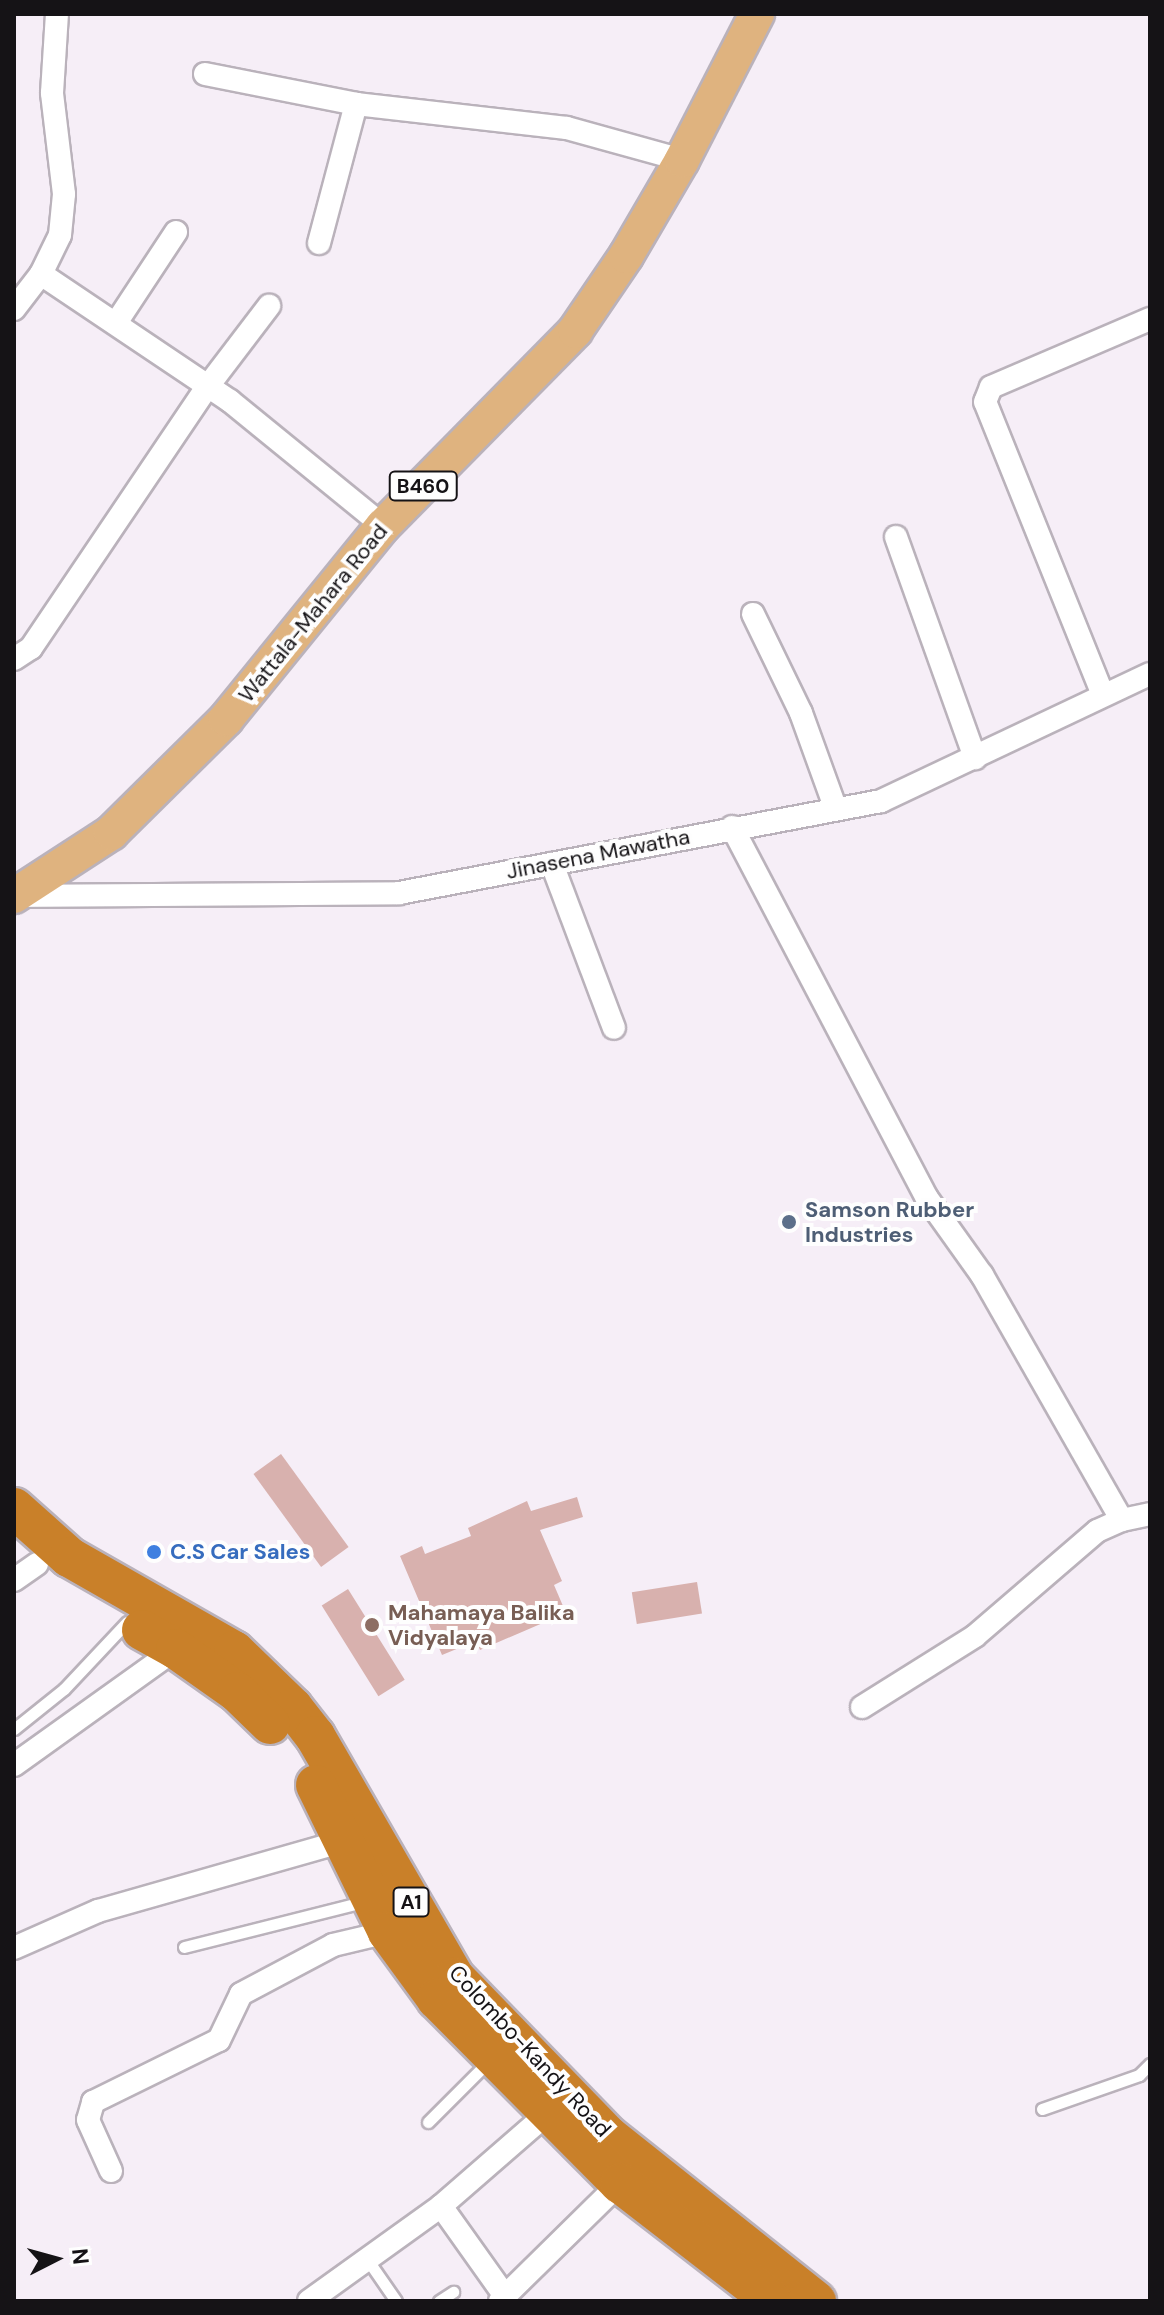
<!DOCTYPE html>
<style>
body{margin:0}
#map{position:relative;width:1164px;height:2315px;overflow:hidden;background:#f6eef7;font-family:"DM Sans",sans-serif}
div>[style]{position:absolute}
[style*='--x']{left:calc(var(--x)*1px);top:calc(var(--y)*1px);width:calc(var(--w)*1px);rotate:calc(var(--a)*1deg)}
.building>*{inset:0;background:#d8b1ae;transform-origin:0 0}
.roads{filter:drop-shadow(2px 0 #bab2bb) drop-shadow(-2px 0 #bab2bb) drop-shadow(0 2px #bab2bb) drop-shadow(0 -2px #bab2bb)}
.lane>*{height:11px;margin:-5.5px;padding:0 5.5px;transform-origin:5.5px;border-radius:5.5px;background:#fff}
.street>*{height:22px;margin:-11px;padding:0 11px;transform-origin:11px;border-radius:11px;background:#fff}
.primary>*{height:34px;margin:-17px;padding:0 17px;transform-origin:17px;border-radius:17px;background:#dfb37f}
.highway>*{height:40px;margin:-20px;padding:0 20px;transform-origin:20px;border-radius:20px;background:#c98029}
.dots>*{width:22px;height:22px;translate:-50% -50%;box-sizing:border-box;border:4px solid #fefefe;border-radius:50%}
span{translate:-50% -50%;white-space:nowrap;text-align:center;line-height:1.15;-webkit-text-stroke:8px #fefefe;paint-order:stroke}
.shield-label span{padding:2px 6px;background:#fefefe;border:2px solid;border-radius:6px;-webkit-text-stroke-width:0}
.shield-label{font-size:20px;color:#151316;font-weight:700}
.street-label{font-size:22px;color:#151316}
.service-label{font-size:22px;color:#4e5e75;font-weight:700}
.left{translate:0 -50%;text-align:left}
.shop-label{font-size:22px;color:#366cbe;font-weight:700}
.education-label{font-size:22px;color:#785e54;font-weight:700}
.frame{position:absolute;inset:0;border:16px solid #151316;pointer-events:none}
.north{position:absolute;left:16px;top:2219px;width:80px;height:80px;-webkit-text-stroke:6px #fefefe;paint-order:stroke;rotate:84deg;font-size:22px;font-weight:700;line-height:32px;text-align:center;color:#151316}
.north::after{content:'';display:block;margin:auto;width:28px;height:36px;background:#151316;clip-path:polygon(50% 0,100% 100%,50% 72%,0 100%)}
</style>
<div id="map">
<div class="building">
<div style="left:281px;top:1454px;width:115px;height:34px;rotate:54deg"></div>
<div style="clip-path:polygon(577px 1497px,583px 1517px,540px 1530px,562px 1581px,554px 1585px,566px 1613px,480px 1650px,476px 1641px,442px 1655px,400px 1556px,422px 1546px,425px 1554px,471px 1536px,468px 1528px,527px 1501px,531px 1511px)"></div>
<div style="left:697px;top:1582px;width:32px;height:66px;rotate:81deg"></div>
<div style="left:348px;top:1589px;width:107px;height:31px;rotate:58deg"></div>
</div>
<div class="roads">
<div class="lane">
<div style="--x:14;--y:1729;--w:64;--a:-38.7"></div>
<div style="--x:64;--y:1689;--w:92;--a:-46.8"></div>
<div style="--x:184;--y:1947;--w:189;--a:-14.1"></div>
<div style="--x:1042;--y:2109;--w:103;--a:-19.3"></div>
<div style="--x:1139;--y:2075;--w:16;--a:-45"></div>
<div style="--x:428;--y:2122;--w:88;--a:-45"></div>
<div style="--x:367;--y:2259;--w:51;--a:55.4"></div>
<div style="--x:439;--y:2301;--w:17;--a:-33"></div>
</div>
<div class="street">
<div style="--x:205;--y:74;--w:154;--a:11.2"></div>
<div style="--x:356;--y:104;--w:212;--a:6.5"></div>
<div style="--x:567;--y:128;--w:119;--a:15.5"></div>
<div style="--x:319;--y:243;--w:144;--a:-75.1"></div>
<div style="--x:41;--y:274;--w:228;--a:33.9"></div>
<div style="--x:230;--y:401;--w:198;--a:39.2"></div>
<div style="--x:14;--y:309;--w:44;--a:-52.4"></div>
<div style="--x:41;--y:274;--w:43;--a:-64"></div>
<div style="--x:60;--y:235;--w:41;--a:-84.4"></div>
<div style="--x:64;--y:194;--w:102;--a:-96.8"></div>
<div style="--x:52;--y:93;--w:79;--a:-86.4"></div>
<div style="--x:116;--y:323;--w:109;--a:-56.6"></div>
<div style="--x:896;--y:537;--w:235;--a:70.3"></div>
<div style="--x:753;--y:614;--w:110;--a:64.1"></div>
<div style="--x:801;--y:713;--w:100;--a:70.1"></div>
<div style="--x:14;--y:659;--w:20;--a:-33"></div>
<div style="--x:31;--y:648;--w:316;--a:-56"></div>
<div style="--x:208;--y:386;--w:101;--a:-52.7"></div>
<div style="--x:1103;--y:695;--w:316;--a:-111.9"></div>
<div style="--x:985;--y:402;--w:16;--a:-68"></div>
<div style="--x:991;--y:387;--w:173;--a:-23.2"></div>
<div style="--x:732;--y:827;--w:419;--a:62.3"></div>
<div style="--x:927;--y:1198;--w:95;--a:54.5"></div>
<div style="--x:982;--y:1275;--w:282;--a:60.3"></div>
<div style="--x:552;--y:864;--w:175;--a:69.3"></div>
<div style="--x:17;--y:896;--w:382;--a:-0.4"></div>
<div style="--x:399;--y:893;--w:491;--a:-10.8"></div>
<div style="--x:881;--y:801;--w:297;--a:-25.3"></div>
<div style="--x:14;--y:1580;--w:28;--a:-35"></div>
<div style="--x:862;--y:1707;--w:133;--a:-32.1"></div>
<div style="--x:975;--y:1636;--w:161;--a:-40.7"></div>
<div style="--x:1097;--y:1531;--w:27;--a:-24"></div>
<div style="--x:1122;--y:1520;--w:29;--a:-12"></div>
<div style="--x:14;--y:1765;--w:199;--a:-35.6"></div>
<div style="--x:14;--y:1948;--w:92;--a:-23.8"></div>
<div style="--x:98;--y:1911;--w:255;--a:-15.9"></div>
<div style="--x:111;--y:2171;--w:56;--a:-114.3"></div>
<div style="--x:88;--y:2120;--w:19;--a:-74"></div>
<div style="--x:93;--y:2102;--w:140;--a:-26.2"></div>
<div style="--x:219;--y:2040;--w:51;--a:-64.4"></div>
<div style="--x:241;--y:1994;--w:104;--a:-28"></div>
<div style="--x:333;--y:1945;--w:57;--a:-13.3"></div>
<div style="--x:441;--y:2206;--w:110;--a:54.6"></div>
<div style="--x:505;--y:2296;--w:7;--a:135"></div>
<div style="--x:505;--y:2296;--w:161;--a:-44.5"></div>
<div style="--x:309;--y:2301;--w:163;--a:-35.7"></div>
<div style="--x:441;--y:2206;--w:152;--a:-41"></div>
</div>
<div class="primary">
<div style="--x:14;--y:896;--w:116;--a:-33"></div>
<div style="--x:111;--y:833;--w:162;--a:-44.7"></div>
<div style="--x:226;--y:719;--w:249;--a:-50.9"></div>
<div style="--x:383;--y:526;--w:274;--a:-45.4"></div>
<div style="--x:575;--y:331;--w:91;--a:-55.8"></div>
<div style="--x:626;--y:256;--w:111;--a:-59.7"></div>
<div style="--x:682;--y:160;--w:164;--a:-62.8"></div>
</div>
<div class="highway">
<div style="--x:14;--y:1508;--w:74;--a:41.7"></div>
<div style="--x:69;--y:1557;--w:190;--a:29.7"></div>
<div style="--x:234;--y:1651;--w:82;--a:44"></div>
<div style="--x:293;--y:1708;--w:36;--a:52"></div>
<div style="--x:315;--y:1736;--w:280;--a:60"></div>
<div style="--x:455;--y:1978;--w:219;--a:45.9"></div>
<div style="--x:607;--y:2135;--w:267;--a:38.5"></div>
<div style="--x:142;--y:1630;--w:39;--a:29"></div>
<div style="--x:176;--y:1649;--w:75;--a:35.2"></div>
<div style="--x:237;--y:1692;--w:46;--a:44.1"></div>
<div style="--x:316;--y:1785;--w:164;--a:63.9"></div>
<div style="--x:388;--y:1932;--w:83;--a:53.8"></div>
<div style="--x:437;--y:1999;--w:260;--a:45.2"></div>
<div style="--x:620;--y:2183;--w:190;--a:37.7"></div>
</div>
</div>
<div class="dots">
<div style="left:789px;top:1222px;background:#5c6f8a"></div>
<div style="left:154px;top:1552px;background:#3f7fe0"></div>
<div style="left:372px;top:1625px;background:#8d6e63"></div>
</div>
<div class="shield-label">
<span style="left:423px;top:486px">B460</span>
<span style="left:411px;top:1902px">A1</span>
</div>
<div class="street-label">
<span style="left:313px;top:613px;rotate:-51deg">Wattala-Mahara Road</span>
<span style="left:598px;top:854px;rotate:-11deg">Jinasena Mawatha</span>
<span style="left:530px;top:2051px;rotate:47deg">Colombo-Kandy Road</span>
</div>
<div class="service-label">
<span class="left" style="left:805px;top:1222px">Samson Rubber<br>Industries</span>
</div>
<div class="shop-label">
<span class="left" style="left:170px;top:1552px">C.S Car Sales</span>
</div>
<div class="education-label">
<span class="left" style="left:388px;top:1625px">Mahamaya Balika<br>Vidyalaya</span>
</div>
<div class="frame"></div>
<div class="north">N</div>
</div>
